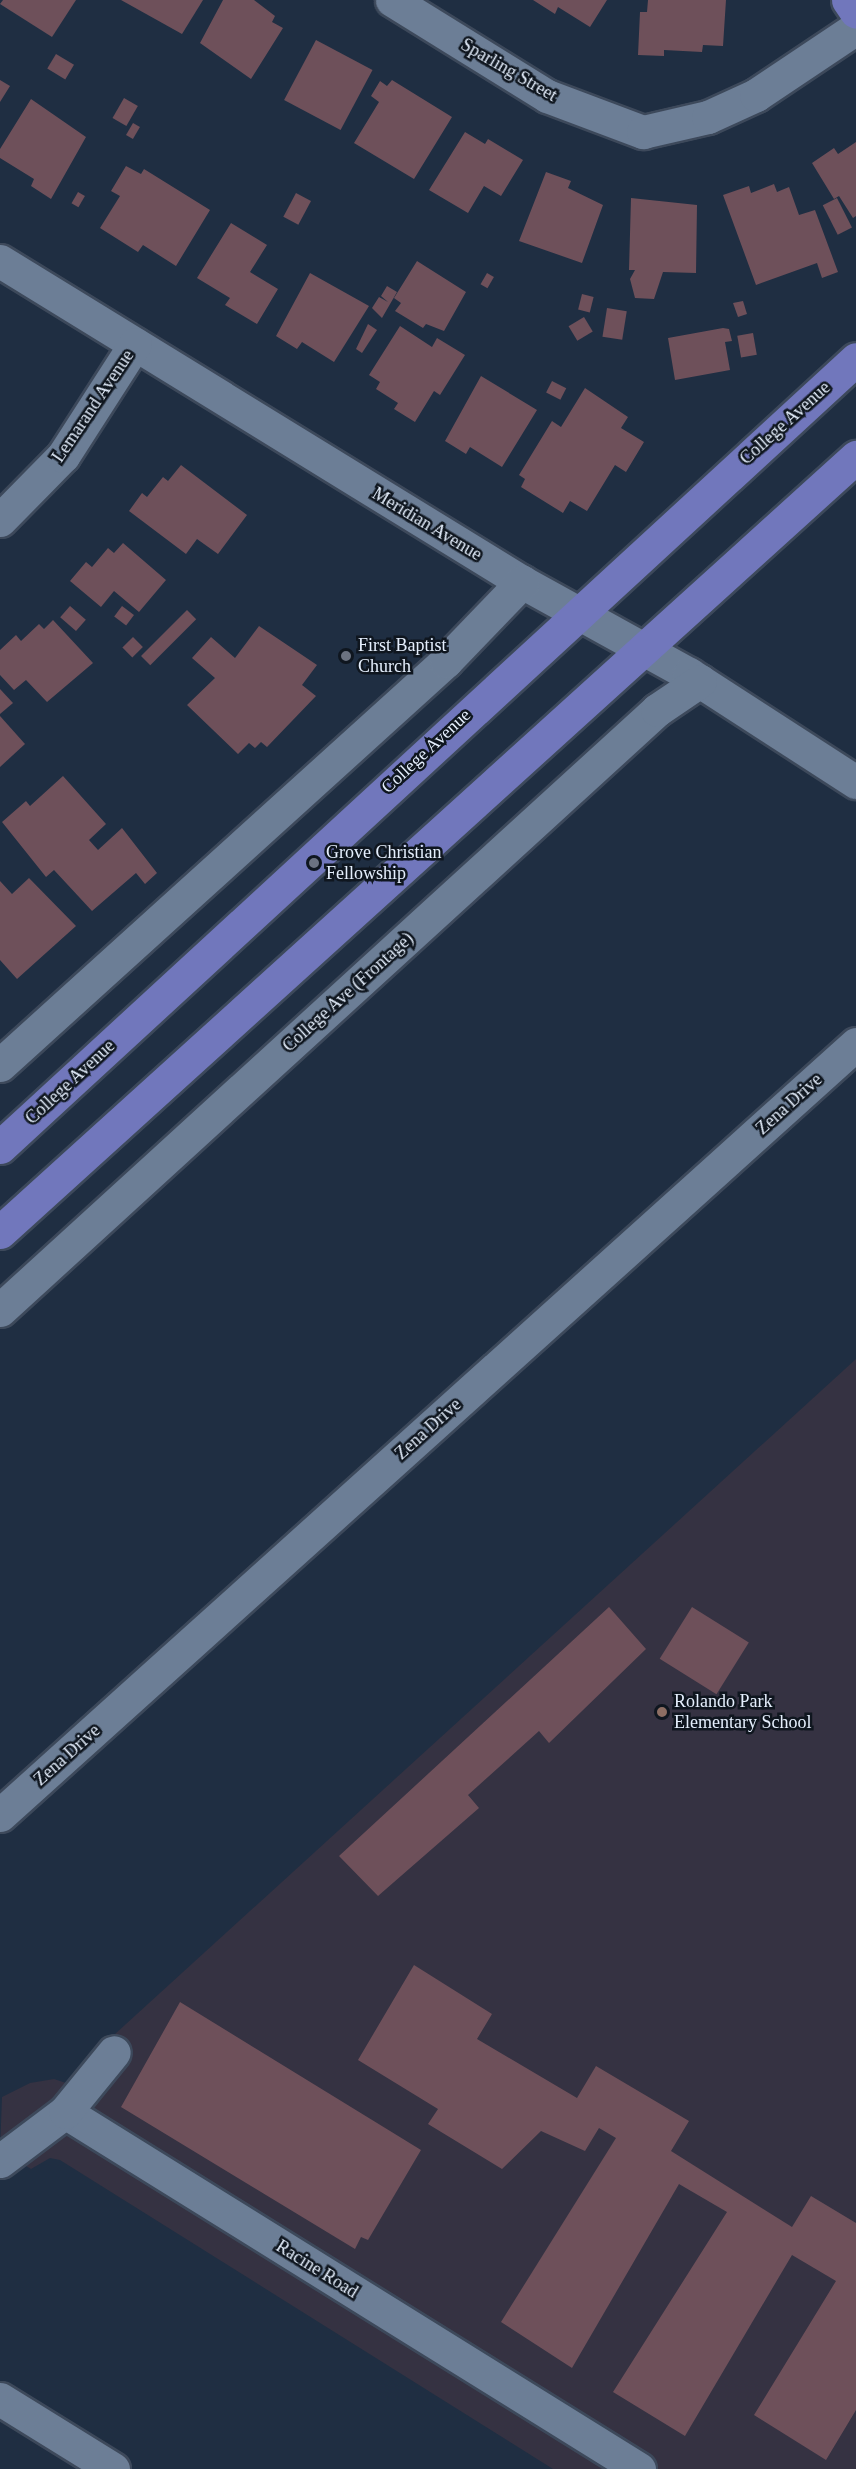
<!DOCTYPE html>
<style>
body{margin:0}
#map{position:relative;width:856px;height:2469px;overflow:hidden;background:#1f2e42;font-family:"Times New Roman",serif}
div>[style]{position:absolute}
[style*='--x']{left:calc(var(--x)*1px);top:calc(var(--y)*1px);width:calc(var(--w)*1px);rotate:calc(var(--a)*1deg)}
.education>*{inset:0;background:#353242}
.building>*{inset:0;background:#6e505a;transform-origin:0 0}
.roads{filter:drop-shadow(2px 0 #3d495b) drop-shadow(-2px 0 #3d495b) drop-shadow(0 2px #3d495b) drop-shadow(0 -2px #3d495b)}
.minor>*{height:33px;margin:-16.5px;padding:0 16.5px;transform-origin:16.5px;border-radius:16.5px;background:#6c7e96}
.major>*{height:33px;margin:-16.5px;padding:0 16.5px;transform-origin:16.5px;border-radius:16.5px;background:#7177bc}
.dots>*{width:16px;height:16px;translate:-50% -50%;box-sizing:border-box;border:3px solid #0f161f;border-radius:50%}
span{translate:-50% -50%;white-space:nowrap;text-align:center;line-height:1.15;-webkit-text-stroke:5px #0f161f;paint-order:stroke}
.street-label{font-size:18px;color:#e5effd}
.poi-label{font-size:18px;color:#e5effd}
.left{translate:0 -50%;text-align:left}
</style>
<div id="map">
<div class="education">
<div style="clip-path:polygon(856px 1359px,856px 2469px,553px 2469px,60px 2160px,50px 2158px,31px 2169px,0 2150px,2px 2097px,30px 2083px,54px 2079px,72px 2085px,81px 2065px)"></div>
</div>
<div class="building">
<div style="clip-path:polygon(3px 0,76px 0,52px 37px,0 4px)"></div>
<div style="clip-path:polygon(121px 0,203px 0,182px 34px)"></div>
<div style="clip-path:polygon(223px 0,254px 0,275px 16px,272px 22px,283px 28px,251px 79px,200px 43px)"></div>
<div style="clip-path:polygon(533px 0,607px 0,590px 27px,558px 7px,555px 14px)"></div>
<div style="clip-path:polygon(648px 0,726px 0,723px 46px,703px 45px,702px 52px,664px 50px,664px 56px,638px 55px,640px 12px,647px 12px)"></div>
<div style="left:316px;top:40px;width:64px;height:68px;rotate:28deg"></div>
<div style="left:56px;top:54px;width:21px;height:17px;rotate:31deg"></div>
<div style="clip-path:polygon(0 80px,10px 86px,0 102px)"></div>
<div style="clip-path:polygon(392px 80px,452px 117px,414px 179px,354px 143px,379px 102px,371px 96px,380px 81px,387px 86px)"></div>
<div style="left:124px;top:98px;width:16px;height:23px;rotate:30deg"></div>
<div style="clip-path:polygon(31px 99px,86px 137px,51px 199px,31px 186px,34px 179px,0 158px,0 149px)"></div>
<div style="left:133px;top:123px;width:8px;height:14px;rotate:30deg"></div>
<div style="clip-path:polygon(465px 132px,485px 144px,488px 139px,523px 160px,501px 196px,484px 186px,468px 213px,429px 190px)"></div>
<div style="clip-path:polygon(856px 142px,856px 216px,853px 218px,839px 196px,834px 199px,812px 163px,834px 148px,838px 154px)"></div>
<div style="clip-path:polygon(126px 166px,141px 174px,144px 169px,210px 210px,176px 266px,143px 245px,138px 252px,100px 228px,120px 196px,111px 191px)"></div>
<div style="clip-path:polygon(546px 172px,571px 181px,568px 188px,603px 205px,582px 263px,519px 241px)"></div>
<div style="clip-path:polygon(774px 184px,777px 192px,789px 187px,799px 215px,815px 210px,838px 272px,822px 278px,817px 263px,756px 285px,723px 195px,749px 186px,751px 193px)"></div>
<div style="left:78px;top:192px;width:8px;height:13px;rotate:30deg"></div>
<div style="left:296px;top:193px;width:17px;height:27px;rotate:28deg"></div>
<div style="clip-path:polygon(631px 198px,697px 205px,696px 273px,663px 272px,654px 299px,635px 298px,630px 279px,635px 270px,629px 270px)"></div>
<div style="left:837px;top:198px;width:33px;height:16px;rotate:63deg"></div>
<div style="clip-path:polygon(231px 223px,267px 245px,250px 272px,278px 289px,257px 324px,225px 305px,230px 298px,197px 278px)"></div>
<div style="clip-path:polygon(417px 261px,466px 292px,444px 331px,426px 324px,423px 328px,395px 311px,401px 303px,394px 298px)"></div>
<div style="clip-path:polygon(310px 273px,369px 306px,334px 362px,302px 342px,297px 349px,276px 336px)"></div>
<div style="left:487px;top:273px;width:8px;height:13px;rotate:30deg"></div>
<div style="clip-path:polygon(387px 286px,397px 292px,382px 318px,372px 308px,379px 297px,388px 302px,381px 296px)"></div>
<div style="left:582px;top:294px;width:12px;height:16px;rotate:14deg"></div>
<div style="clip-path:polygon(743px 301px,747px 314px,738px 317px,733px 303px)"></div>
<div style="left:607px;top:308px;width:20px;height:29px;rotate:9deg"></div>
<div style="left:584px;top:317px;width:17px;height:18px;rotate:59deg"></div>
<div style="clip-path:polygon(368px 324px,377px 330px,362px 353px,356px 349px)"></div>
<div style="clip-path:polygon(400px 326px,432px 347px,437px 338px,465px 355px,440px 395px,434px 391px,415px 422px,394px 409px,398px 403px,376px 389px,380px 382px,369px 375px)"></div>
<div style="clip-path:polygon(723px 328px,729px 329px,732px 341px,725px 342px,730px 370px,675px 380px,668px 338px)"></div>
<div style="left:753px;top:333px;width:22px;height:16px;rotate:80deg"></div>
<div style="clip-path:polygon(481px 376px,537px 410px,502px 467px,470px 447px,466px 454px,445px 441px)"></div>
<div style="left:552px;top:381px;width:16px;height:13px;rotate:27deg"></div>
<div style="clip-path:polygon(585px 388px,628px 417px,621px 428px,644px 442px,626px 472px,615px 465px,587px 511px,570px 501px,563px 513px,521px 487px,525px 479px,519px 475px,552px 421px,561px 427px)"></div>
<div style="clip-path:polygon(181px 465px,247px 515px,218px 554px,197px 539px,186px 554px,129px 511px,142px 493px,147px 497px,163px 477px,168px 481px)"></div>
<div style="clip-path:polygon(123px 543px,166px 580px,139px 612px,114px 591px,101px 607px,70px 581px,86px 562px,92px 567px,108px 548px,114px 553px)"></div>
<div style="left:70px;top:606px;width:21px;height:15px;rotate:41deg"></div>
<div style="left:122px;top:606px;width:15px;height:13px;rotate:37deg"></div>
<div style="left:187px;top:610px;width:13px;height:65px;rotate:45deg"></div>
<div style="clip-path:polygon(53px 620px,93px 663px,47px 702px,26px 680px,14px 690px,0 675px,0 650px,16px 635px,21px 641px,39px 624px,44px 629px)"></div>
<div style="clip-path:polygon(259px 626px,317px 665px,302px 685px,316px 696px,267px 747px,261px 742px,255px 748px,249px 743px,238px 754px,187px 705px,215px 678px,192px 658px,211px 637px,235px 658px)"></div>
<div style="left:133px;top:637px;width:14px;height:15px;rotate:45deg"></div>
<div style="clip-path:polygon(0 689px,13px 703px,0 714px)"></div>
<div style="clip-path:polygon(0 716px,25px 744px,0 767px)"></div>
<div style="clip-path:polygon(63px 776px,106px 824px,89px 840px,98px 850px,122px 828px,157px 873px,145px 884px,136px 873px,92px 911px,54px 870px,46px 877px,2px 822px,26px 801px,30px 806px)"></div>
<div style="clip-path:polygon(29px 878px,76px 926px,17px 979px,0 960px,0 881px,12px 894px)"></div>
<div style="clip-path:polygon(609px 1607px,646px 1649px,549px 1743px,539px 1731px,468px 1795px,479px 1808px,378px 1896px,339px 1856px)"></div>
<div style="left:692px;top:1607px;width:67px;height:61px;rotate:32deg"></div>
<div style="clip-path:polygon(414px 1965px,492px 2014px,477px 2039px,577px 2098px,596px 2066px,689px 2121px,671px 2151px,792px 2227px,811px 2196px,856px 2223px,856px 2410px,826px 2460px,754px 2415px,836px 2281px,792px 2255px,685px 2436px,613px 2392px,727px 2212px,679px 2184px,572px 2368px,501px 2322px,616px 2138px,599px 2128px,585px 2151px,541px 2131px,502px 2169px,428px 2124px,438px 2109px,358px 2060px)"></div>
<div style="clip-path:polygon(180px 2002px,421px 2150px,368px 2240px,361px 2237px,355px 2249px,121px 2107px)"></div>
</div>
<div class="roads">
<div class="minor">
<div style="--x:392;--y:0;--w:182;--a:31.8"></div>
<div style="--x:547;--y:96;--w:103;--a:20.6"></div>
<div style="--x:643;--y:132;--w:67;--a:-13"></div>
<div style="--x:708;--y:117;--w:53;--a:-24.6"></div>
<div style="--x:756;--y:95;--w:120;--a:-33.8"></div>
<div style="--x:0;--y:261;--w:613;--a:31.59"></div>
<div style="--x:522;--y:582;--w:191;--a:28.9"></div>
<div style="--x:689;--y:674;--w:199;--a:32.9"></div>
<div style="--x:0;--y:520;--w:90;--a:-45.5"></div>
<div style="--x:63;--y:456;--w:133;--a:-57.3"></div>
<div style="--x:0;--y:1065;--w:602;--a:-42.17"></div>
<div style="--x:446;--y:661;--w:110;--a:-46.1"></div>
<div style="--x:0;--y:1310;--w:890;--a:-42.4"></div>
<div style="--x:657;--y:710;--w:52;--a:-34"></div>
<div style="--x:0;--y:1815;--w:1152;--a:-42.01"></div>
<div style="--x:65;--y:2112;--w:676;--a:31.88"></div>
<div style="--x:0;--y:2161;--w:81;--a:-37"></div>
<div style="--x:65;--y:2112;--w:77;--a:-50.8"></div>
<div style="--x:0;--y:2399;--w:133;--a:31.8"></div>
</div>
<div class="major">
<div style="--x:848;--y:0;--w:14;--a:56"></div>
<div style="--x:0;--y:1147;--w:1163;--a:-42.63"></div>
<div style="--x:0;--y:1232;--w:1155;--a:-42.16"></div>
</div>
</div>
<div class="dots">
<div style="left:346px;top:656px;background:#6b7280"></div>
<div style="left:314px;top:863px;background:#6b7280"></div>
<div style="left:662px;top:1712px;background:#8d6e63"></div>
</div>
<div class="street-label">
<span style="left:509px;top:70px;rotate:30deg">Sparling Street</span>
<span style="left:93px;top:406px;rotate:-56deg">Lemarand Avenue</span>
<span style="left:785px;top:423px;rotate:-42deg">College Avenue</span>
<span style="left:427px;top:524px;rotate:31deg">Meridian Avenue</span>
<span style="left:426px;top:751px;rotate:-43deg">College Avenue</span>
<span style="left:348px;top:992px;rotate:-42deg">College Ave (Frontage)</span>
<span style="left:70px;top:1082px;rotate:-43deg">College Avenue</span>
<span style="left:789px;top:1104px;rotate:-42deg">Zena Drive</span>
<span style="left:428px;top:1429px;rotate:-42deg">Zena Drive</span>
<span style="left:67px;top:1755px;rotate:-42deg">Zena Drive</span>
<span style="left:317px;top:2269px;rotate:32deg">Racine Road</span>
</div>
<div class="poi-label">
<span class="left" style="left:358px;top:656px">First Baptist<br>Church</span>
<span class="left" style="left:326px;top:863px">Grove Christian<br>Fellowship</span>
<span class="left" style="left:674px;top:1712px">Rolando Park<br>Elementary School</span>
</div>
</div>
